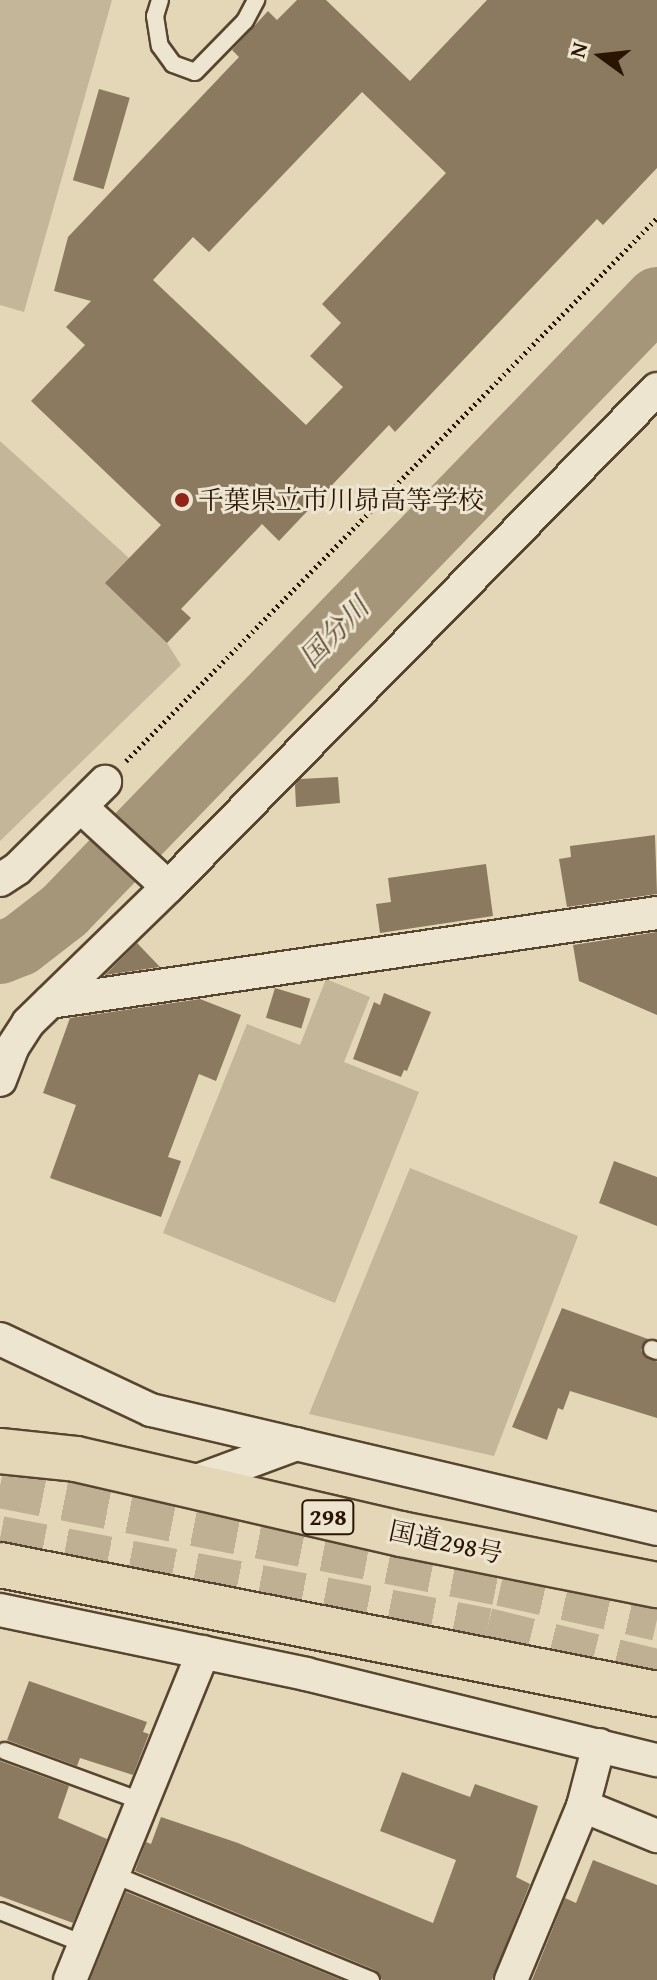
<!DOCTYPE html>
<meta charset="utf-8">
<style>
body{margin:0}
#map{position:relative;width:657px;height:1980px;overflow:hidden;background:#e4d7b7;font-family:"Gentium Book Plus","Noto Serif JP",serif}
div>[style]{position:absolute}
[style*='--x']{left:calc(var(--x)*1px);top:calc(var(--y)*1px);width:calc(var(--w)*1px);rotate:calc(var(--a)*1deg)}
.green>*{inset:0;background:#c4b698}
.river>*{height:62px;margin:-31px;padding:0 31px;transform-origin:31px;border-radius:31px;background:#a59579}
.building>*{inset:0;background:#8b7960;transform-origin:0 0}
.motorway-tunnel>*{height:44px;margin-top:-22px;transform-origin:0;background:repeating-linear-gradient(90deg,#bfb093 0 44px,transparent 0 66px)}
.path>*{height:5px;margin-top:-2.5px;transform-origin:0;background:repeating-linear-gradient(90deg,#2a1402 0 2px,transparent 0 6px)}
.roads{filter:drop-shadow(2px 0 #58452f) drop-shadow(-2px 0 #58452f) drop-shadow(0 2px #58452f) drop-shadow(0 -2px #58452f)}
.service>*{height:16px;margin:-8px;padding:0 8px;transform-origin:8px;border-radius:8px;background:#ede5d0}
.minor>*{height:32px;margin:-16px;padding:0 16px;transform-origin:16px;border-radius:16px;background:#ede5d0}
.trunk>*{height:44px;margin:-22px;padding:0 22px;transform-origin:22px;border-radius:22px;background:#e4d7b7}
.dots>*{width:22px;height:22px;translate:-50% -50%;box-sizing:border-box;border:4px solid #ede5d0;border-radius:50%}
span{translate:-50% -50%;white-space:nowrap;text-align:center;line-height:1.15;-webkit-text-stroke:6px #ede5d0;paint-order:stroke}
.shield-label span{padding:2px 6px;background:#ede5d0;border:2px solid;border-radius:6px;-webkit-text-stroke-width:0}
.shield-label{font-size:24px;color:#2a1402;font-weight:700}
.poi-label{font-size:26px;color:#2a1402}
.left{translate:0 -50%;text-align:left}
.street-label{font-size:26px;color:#2a1402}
.water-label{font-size:28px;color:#5b4832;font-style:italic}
.north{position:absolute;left:561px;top:16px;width:80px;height:80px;-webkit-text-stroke:6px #ede5d0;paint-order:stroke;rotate:285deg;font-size:22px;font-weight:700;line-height:32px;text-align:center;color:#2a1402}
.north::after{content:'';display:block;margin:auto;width:28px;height:36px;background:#2a1402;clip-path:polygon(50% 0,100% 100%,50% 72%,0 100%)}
</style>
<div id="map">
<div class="green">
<div style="clip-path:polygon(0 0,112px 0,24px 312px,0 305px)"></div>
<div style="clip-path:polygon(0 441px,129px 558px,167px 643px,181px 665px,0 841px)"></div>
<div style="clip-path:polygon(326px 979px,370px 997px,344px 1062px,419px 1092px,335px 1303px,163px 1233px,247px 1024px,300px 1045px)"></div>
<div style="clip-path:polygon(410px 1168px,578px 1236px,494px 1456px,309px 1414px)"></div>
</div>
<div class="river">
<div style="--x:0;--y:953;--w:22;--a:-22"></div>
<div style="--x:20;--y:945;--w:56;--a:-37.7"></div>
<div style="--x:64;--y:911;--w:853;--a:-45.95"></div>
</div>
<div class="building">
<div style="clip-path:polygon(evenodd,297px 0,326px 0,410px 81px,487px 0,657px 0,657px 168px,603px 225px,597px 219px,395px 432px,389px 425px,279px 541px,262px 524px,181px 609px,191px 618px,167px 643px,105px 583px,161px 525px,31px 401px,85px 345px,66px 327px,91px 301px,54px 291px,68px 237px,239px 57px,232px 50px,268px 11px,277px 20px,297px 0,362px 92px,446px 173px,322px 304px,341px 323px,310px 356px,343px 387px,306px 425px,153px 280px,193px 237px,209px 252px,362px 92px)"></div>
<div style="left:99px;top:89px;width:32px;height:95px;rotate:16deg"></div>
<div style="clip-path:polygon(338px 777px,340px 803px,296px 807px,295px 785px,300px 779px)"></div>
<div style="clip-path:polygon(655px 835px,657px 894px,567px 907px,559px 859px,571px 857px,570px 846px)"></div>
<div style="clip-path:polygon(486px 864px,493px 916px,380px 933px,376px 904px,391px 902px,388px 878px)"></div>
<div style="clip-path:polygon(657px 932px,657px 1015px,579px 981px,573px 945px)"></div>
<div style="clip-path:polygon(137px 943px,160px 967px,105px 975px)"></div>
<div style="left:275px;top:988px;width:37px;height:31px;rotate:17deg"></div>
<div style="clip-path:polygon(384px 993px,431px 1012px,407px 1071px,404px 1070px,401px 1077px,353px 1059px,374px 1002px,380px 1005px)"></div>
<div style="clip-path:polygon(200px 999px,241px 1015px,216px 1081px,199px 1074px,168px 1157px,181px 1161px,161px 1217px,50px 1178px,76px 1105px,43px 1093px,70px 1018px)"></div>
<div style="clip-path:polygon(614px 1161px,657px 1177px,657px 1226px,599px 1203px)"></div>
<div style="clip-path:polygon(562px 1308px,648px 1339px,641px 1350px,644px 1356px,657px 1362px,657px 1418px,570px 1391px,563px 1410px,558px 1408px,547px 1440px,512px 1427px)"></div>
<div style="clip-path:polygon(29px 1681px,147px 1722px,143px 1732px,149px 1734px,133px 1775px,80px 1758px,77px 1766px,7px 1740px)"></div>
<div style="clip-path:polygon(0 1761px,69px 1786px,58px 1818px,107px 1839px,73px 1923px,0 1896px)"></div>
<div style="clip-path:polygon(402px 1772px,470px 1797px,475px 1784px,538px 1806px,516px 1877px,530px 1884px,492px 1980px,382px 1980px,375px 1970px,135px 1871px,146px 1842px,151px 1844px,161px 1817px,238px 1843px,433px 1923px,456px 1860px,380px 1831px)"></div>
<div style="clip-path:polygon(593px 1860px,657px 1885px,657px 1980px,532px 1980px,565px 1898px,576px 1903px)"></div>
<div style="clip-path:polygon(126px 1892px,342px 1980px,90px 1980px)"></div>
</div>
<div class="motorway-tunnel">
<div style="--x:0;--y:1486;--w:510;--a:11.07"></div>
<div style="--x:501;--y:1584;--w:160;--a:12.6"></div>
<div style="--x:0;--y:1538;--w:496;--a:10.7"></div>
<div style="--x:487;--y:1630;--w:175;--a:13.6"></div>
</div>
<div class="path">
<div style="--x:126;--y:761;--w:759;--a:-45.64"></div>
</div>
<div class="roads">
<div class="service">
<div style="--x:160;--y:0;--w:17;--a:107"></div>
<div style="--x:155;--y:16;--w:30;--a:81"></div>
<div style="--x:160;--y:46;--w:22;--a:54"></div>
<div style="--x:173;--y:64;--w:23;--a:20"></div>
<div style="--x:195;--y:72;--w:71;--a:-45.6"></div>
<div style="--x:245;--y:21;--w:24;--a:-62"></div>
<div style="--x:652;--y:1349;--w:5;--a:22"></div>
<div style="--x:5;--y:1751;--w:145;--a:20.2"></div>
<div style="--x:112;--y:1874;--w:280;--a:22.3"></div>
<div style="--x:0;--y:1911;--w:90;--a:21.4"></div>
</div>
<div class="minor">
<div style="--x:81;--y:807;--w:118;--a:42.6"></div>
<div style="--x:0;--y:880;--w:20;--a:-33"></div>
<div style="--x:17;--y:869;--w:124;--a:-44.7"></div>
<div style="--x:50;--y:1002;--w:613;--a:-8.34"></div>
<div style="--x:0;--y:1080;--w:34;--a:-69"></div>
<div style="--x:12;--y:1048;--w:30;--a:-57"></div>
<div style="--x:28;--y:1023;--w:195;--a:-44.2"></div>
<div style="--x:168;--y:887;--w:698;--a:-45.52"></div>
<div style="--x:0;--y:1339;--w:167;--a:25.2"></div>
<div style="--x:151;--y:1410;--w:520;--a:13.23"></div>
<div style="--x:186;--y:1485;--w:118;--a:-20.3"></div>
<div style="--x:0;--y:1610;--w:313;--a:11.8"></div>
<div style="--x:306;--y:1674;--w:361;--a:13.8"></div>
<div style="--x:583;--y:1806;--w:80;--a:22.1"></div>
<div style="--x:70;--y:1980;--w:354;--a:-67.9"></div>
<div style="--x:511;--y:1980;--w:188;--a:-67.5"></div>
<div style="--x:583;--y:1806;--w:63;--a:-75.3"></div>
</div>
<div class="trunk">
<div style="--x:0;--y:1451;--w:76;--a:6"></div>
<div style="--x:76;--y:1459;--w:334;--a:13"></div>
<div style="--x:401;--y:1534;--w:261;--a:11.3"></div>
<div style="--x:0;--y:1565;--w:670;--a:11.11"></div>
</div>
</div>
<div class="dots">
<div style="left:182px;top:500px;background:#8f2418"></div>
</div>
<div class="shield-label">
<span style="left:328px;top:1517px">298</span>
</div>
<div class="poi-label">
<span class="left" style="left:198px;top:500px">千葉県立市川昴高等学校</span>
</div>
<div class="street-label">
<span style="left:446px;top:1542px;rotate:12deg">国道298号</span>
</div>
<div class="water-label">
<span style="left:334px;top:632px;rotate:-46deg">国分川</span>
</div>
<div class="north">N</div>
</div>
